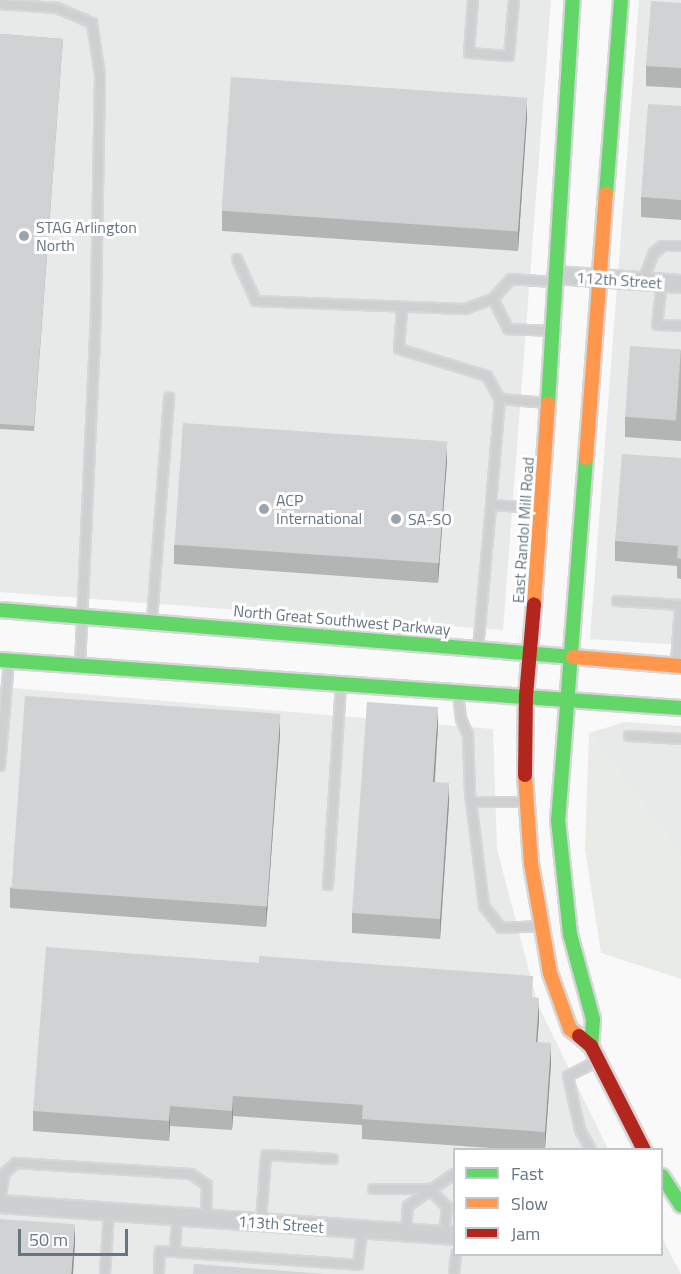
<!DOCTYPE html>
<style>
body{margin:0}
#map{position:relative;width:681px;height:1274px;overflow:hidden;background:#f9f9f9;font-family:"Titillium Web",sans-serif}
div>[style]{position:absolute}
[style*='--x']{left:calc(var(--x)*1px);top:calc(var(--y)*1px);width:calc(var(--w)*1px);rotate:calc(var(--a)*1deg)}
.built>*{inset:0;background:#e8e9e9}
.green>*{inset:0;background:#e8ebe6}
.roads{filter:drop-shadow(2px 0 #d5d6d7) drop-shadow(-2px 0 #d5d6d7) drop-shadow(0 2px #d5d6d7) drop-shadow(0 -2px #d5d6d7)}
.lane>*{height:8px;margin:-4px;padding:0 4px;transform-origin:4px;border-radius:4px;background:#cecfd0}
.street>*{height:16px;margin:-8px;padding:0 8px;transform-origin:8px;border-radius:8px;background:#cecfd0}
.fast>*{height:14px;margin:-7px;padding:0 7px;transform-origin:7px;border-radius:7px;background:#63d668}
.slow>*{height:14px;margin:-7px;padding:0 7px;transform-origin:7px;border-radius:7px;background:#ff974d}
.jam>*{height:14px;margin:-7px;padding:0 7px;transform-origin:7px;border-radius:7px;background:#b3261e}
.wall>*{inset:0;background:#b3b5b5}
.shaded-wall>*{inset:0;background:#929394}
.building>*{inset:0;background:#d0d2d3;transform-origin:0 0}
.dots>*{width:16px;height:16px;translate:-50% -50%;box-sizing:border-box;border:3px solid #fff;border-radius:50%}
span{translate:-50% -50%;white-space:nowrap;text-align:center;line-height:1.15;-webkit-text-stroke:6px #fff;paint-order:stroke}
.poi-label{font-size:16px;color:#657683}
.left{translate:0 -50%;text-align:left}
.street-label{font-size:16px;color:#657683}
.legend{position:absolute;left:453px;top:1148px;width:210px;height:108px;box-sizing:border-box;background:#fff;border:2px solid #c1c8cd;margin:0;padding:8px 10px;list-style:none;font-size:18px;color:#657683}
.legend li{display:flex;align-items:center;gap:12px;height:30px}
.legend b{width:30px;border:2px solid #c1c8cd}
.scale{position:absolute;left:18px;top:1229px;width:110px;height:27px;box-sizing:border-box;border:3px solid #657683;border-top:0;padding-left:8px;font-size:18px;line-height:21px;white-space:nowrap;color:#657683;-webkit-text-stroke:4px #fff;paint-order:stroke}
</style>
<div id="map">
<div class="built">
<div style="clip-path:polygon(0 0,551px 0,503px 630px,0 592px)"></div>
<div style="clip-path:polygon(639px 0,681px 0,681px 645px,590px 639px)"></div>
<div style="clip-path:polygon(0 687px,493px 729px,497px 849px,538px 1005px,608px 1149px,454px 1150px,454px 1254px,662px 1254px,662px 1238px,681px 1274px,0 1274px)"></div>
<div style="clip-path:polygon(625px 722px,681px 726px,681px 857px,589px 733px)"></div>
</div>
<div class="green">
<div style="clip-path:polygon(589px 733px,681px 857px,681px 979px,601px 953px,585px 849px)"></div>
</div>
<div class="roads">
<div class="lane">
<div style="--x:473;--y:0;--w:53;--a:94.3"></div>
<div style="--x:469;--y:53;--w:40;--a:4.3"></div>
<div style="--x:509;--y:56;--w:56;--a:-84.9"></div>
<div style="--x:0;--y:4;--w:57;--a:4"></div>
<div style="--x:57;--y:8;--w:38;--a:23"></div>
<div style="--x:92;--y:23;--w:53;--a:81.3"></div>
<div style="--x:100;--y:75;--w:239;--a:91"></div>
<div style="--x:96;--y:314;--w:351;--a:92.6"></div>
<div style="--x:237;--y:259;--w:46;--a:65.7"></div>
<div style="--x:256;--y:301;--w:209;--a:2.2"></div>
<div style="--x:465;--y:309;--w:30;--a:-20"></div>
<div style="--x:493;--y:299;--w:27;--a:-48"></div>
<div style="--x:511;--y:279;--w:41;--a:4.2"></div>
<div style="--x:643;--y:281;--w:30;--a:-69"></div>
<div style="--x:654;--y:253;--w:11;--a:-38"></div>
<div style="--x:663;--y:246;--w:18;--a:0"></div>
<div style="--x:662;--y:283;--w:42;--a:96.8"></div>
<div style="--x:657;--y:325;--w:24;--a:2"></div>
<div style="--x:493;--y:299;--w:34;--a:63"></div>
<div style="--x:508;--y:329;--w:44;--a:2.6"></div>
<div style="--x:402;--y:309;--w:40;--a:94.3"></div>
<div style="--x:399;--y:349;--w:92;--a:17.1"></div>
<div style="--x:487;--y:376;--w:26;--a:61"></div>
<div style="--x:500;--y:399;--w:106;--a:94.9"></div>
<div style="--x:500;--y:399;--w:47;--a:4.9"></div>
<div style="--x:617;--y:601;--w:64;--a:3.6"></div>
<div style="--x:152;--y:620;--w:223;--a:-85.6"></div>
<div style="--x:478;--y:649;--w:145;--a:-84.8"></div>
<div style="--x:491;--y:505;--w:47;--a:3.7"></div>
<div style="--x:676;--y:664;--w:59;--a:-86.1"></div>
<div style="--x:458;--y:694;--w:25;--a:83"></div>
<div style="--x:461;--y:719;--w:17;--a:66"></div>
<div style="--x:468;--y:735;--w:58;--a:88"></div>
<div style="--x:470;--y:793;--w:114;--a:82.9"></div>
<div style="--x:484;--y:906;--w:28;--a:52"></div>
<div style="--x:501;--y:928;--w:39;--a:-3"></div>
<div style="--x:629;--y:736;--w:52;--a:3.3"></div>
<div style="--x:0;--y:766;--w:105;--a:-85.1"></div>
<div style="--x:471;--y:802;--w:54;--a:0"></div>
<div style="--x:328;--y:885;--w:199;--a:-86.3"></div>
<div style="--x:591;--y:1150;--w:23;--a:-119"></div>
<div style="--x:580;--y:1130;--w:55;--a:-102.5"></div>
<div style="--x:568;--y:1076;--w:34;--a:-27"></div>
<div style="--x:373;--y:1189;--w:56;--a:0"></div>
<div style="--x:429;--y:1189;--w:25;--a:45"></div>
<div style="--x:447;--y:1207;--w:29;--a:96"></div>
<div style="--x:0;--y:1204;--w:30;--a:-82"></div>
<div style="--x:4;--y:1174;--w:16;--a:-43"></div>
<div style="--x:16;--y:1163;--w:175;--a:3.6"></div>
<div style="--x:191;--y:1174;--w:19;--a:35"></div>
<div style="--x:207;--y:1185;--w:34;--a:92"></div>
<div style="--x:261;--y:1222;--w:67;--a:-85.7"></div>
<div style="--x:266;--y:1155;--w:67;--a:3.4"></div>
<div style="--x:406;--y:1233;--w:27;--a:-86"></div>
<div style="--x:408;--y:1206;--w:56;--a:-34.8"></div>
<div style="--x:175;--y:1252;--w:36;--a:-87"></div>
<div style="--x:105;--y:1274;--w:62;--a:-86.3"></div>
<div style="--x:159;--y:1274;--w:23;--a:-88"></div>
<div style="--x:160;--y:1251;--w:198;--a:4"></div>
<div style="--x:358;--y:1265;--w:35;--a:-83"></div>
<div style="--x:454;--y:1274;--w:20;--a:-84"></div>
</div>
<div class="street">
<div style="--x:556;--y:275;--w:125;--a:4.1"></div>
<div style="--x:0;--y:1204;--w:455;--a:4"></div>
</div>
<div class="fast">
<div style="--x:606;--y:194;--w:195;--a:-85.6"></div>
<div style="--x:548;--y:403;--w:404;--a:-86.5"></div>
<div style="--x:586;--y:458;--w:363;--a:94.4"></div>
<div style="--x:558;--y:820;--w:115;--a:84"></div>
<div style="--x:570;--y:934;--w:88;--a:74.9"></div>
<div style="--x:593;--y:1019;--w:27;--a:94"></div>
<div style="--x:0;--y:610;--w:575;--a:4.69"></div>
<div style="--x:0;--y:660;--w:683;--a:4.03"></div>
<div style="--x:662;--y:1176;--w:35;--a:57"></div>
</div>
<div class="slow">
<div style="--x:586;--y:458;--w:265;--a:-85.7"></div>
<div style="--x:534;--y:604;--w:201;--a:-86"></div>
<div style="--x:573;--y:657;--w:108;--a:4.8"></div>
<div style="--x:525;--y:775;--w:88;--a:86.1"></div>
<div style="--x:531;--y:863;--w:112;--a:80.2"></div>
<div style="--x:550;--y:973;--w:59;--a:70.3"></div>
<div style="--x:570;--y:1029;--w:11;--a:38"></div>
</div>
<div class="jam">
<div style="--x:525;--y:775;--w:79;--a:-89.3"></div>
<div style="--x:526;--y:696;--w:92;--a:-85"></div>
<div style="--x:579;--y:1036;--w:16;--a:40"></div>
<div style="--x:591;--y:1046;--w:117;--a:63"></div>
</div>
</div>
<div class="wall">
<div style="clip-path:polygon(681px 3px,681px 88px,646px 86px,646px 66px)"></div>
<div style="clip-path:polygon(0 34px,63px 39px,34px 431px,0 429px)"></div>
<div style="clip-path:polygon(681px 106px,681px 220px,641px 217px,641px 197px)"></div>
<div style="clip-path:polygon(527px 117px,518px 251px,222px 231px,222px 211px)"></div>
<div style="clip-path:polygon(681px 350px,681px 441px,625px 437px,625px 417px)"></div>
<div style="clip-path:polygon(681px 458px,681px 579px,677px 578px,677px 566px,615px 561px,615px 541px)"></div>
<div style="clip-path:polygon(447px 461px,438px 583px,174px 564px,174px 545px)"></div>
<div style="clip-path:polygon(438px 726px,435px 782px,449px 803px,440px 939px,352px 933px,352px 913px)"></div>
<div style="clip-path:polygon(280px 734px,266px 927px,10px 908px,10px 888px)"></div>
<div style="clip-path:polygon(533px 997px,539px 1018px,537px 1042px,551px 1063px,545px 1149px,505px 1149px,362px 1139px,362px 1125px,233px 1116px,232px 1130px,170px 1126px,169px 1141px,33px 1131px,33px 1111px)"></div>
</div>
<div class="shaded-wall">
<div style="clip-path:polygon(527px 97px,527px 117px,518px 251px,518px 231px)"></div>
<div style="clip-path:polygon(447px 443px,447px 461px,438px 583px,438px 565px)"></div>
<div style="clip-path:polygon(438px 707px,438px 726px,433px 802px,433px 782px)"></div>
<div style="clip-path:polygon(280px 714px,280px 734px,266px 927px,266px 907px)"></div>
<div style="clip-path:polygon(449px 783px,449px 803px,440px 939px,440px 919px)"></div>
<div style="clip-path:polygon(539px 998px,539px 1018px,536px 1062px,536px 1042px)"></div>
<div style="clip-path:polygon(551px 1043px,551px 1063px,545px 1149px,545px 1132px)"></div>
<div style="clip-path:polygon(233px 1096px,233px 1116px,232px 1130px,232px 1111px)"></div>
<div style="clip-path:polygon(170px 1106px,170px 1126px,169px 1141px,169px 1121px)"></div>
<div style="clip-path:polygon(75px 1224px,75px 1244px,73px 1274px,71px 1274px)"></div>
</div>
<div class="building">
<div style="clip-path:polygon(651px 1px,681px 3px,681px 68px,646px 66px)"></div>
<div style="clip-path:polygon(0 34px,63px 39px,34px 426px,0 424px)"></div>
<div style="left:231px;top:77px;width:297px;height:134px;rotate:4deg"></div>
<div style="clip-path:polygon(648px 104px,681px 106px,681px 200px,641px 197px)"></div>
<div style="left:630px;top:346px;width:51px;height:71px;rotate:4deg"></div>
<div style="left:183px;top:423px;width:265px;height:122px;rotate:4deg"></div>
<div style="clip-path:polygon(622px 454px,681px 458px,681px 559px,677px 558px,678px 546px,615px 541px)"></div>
<div style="left:25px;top:696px;width:256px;height:193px;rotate:4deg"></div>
<div style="clip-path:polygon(367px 702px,438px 707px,433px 782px,449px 783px,440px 919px,352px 913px)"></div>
<div style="clip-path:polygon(46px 947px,259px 963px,259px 956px,533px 976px,532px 997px,539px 998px,536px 1042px,551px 1043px,545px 1132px,362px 1119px,363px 1105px,233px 1096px,232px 1111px,170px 1106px,169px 1121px,33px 1111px)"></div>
<div style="left:0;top:1219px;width:75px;height:55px;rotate:4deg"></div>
<div style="clip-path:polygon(194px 1264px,325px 1274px,193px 1274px)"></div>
</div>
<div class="dots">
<div style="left:24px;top:236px;background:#99a4ac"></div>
<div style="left:264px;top:509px;background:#99a4ac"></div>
<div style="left:396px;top:519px;background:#99a4ac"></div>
</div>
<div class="poi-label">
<span class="left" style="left:36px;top:236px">STAG Arlington<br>North</span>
<span class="left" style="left:276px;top:509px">ACP<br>International</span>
<span class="left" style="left:408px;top:519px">SA-SO</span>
</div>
<div class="street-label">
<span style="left:619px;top:280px;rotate:4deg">112th Street</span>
<span style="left:523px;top:530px;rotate:-86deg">East Randol Mill Road</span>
<span style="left:342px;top:620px;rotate:5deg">North Great Southwest Parkway</span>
<span style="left:281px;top:1224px;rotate:4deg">113th Street</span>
</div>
<ul class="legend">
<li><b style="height:8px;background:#63d668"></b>Fast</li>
<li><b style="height:8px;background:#ff974d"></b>Slow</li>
<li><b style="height:8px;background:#b3261e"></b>Jam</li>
</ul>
<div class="scale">50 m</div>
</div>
